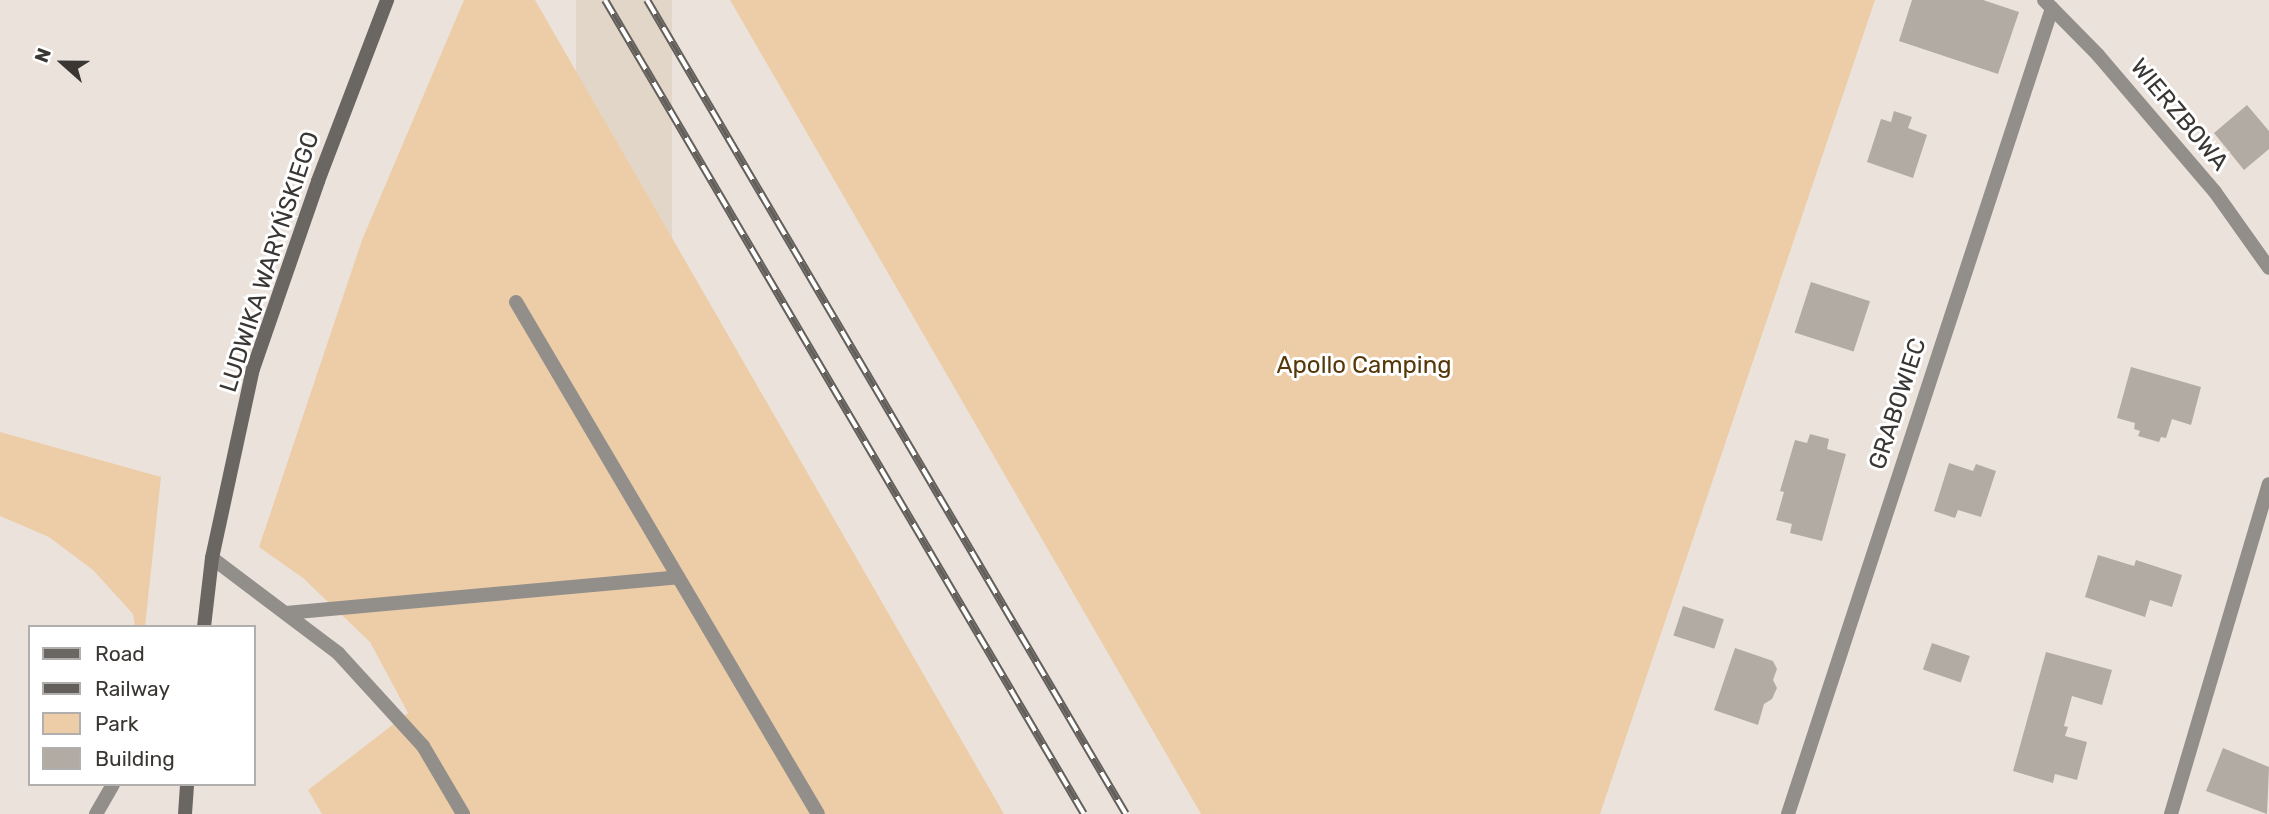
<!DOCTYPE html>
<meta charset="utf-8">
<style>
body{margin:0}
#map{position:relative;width:2269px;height:814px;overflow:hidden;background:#ebe3db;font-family:Rubik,sans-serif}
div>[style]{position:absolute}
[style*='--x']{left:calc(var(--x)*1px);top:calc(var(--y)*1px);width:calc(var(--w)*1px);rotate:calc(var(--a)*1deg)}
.built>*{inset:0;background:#e2d6c8;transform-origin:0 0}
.green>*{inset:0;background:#eccda8}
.building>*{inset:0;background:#b2aba3;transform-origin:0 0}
.lane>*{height:14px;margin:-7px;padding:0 7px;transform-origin:7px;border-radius:7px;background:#928f8b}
.street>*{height:14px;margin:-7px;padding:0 7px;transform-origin:7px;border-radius:7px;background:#928f8b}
.secondary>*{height:14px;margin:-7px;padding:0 7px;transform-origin:7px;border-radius:7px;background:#6a6661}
.rail>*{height:8px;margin-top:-4px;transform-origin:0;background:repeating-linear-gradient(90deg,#fff 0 16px,#635f5b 0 32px);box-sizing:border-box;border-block:2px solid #635f5b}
span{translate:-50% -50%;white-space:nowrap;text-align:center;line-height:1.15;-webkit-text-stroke:6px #fff;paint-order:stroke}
.street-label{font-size:24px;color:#393633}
.park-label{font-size:24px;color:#563809}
.legend{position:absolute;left:28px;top:625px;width:228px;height:161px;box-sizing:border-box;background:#fff;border:2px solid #b0afad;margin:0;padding:9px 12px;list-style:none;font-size:21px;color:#393633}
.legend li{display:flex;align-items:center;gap:14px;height:35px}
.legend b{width:35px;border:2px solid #b0afad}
.north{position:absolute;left:28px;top:28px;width:70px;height:70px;-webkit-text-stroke:5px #fff;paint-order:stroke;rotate:291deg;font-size:19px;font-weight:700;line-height:28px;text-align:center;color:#393633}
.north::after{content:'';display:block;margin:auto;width:24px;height:32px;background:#393633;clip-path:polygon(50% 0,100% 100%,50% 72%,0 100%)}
</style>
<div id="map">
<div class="built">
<div style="left:576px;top:0;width:96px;height:944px"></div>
</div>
<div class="green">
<div style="clip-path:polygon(464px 0,535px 0,1004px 814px,322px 814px,308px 790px,408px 713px,370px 642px,303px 578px,259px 547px,362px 240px)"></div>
<div style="clip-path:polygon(730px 0,1875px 0,1600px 814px,1201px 814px)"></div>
<div style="clip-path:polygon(0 432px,161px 477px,145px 627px,135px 627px,133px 614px,93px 570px,49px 537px,0 516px)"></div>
</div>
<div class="building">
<div style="clip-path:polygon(1912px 0,1983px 0,2019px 12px,1998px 74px,1899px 41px)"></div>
<div style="clip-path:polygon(2247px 105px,2269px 131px,2269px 149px,2244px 170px,2214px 133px)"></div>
<div style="clip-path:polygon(1894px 111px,1912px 117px,1908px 128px,1927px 135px,1913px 178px,1867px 162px,1881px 119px,1891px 122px)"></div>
<div style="left:1811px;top:282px;width:62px;height:53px;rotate:18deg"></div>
<div style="clip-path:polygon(2131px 367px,2201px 387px,2191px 425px,2172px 419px,2166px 438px,2161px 437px,2159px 442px,2138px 436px,2140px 431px,2134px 429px,2135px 423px,2117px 418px)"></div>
<div style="clip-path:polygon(1810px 434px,1829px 439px,1827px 449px,1846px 454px,1822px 541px,1790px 533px,1792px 524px,1776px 520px,1784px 492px,1780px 491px,1795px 440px,1807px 443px)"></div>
<div style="clip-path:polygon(1949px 463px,1973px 471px,1976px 464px,1996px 471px,1981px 517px,1958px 510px,1955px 518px,1934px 511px)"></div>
<div style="clip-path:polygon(2098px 555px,2134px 566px,2136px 560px,2182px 575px,2172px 607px,2150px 600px,2145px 617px,2085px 597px)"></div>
<div style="left:1683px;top:606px;width:43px;height:31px;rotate:18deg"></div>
<div style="left:1932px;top:643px;width:40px;height:28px;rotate:19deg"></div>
<div style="clip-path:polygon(1735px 648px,1773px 661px,1777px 669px,1773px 680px,1777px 688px,1772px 699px,1764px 704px,1758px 725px,1714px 710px)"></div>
<div style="clip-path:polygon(2046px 652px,2112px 670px,2102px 705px,2072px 696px,2064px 726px,2068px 727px,2065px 736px,2087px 742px,2077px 780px,2055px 774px,2053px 783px,2013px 771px)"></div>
<div style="clip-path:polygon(2223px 748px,2269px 767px,2267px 814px,2206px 791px)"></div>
</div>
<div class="lane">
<div style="--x:516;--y:302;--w:594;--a:59.47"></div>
<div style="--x:212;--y:558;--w:158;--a:37"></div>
<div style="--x:338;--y:653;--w:126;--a:47.6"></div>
<div style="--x:423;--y:746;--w:79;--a:59.5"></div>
<div style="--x:286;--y:613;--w:394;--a:-5.2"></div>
<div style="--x:2171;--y:814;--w:344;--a:-73.5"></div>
</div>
<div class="street">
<div style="--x:2044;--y:0;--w:77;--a:45.5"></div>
<div style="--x:2098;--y:55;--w:180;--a:49.5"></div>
<div style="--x:2215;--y:192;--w:93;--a:54.6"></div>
<div style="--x:96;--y:814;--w:34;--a:-60"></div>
<div style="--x:1788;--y:814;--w:848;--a:-71.86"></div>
</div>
<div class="secondary">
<div style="--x:204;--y:627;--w:69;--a:-83.4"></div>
<div style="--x:212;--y:558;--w:193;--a:-77.8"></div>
<div style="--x:253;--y:369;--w:199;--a:-70.9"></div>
<div style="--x:318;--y:181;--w:194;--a:-69.1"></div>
<div style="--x:185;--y:814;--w:30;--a:-86"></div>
</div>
<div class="rail">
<div style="--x:605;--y:0;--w:944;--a:59.53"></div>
<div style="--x:647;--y:0;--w:944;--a:59.53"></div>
</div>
<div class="street-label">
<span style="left:2179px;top:115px;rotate:50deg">WIERZBOWA</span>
<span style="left:270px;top:262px;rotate:-72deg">LUDWIKA WARYŃSKIEGO</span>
<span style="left:1898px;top:404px;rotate:-72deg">GRABOWIEC</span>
</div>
<div class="park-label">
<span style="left:1364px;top:366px">Apollo Camping</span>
</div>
<ul class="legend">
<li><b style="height:9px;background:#6a6661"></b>Road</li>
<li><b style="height:9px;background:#635f5b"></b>Railway</li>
<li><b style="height:19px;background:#eccda8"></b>Park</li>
<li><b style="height:19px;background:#b2aba3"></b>Building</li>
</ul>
<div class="north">N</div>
</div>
